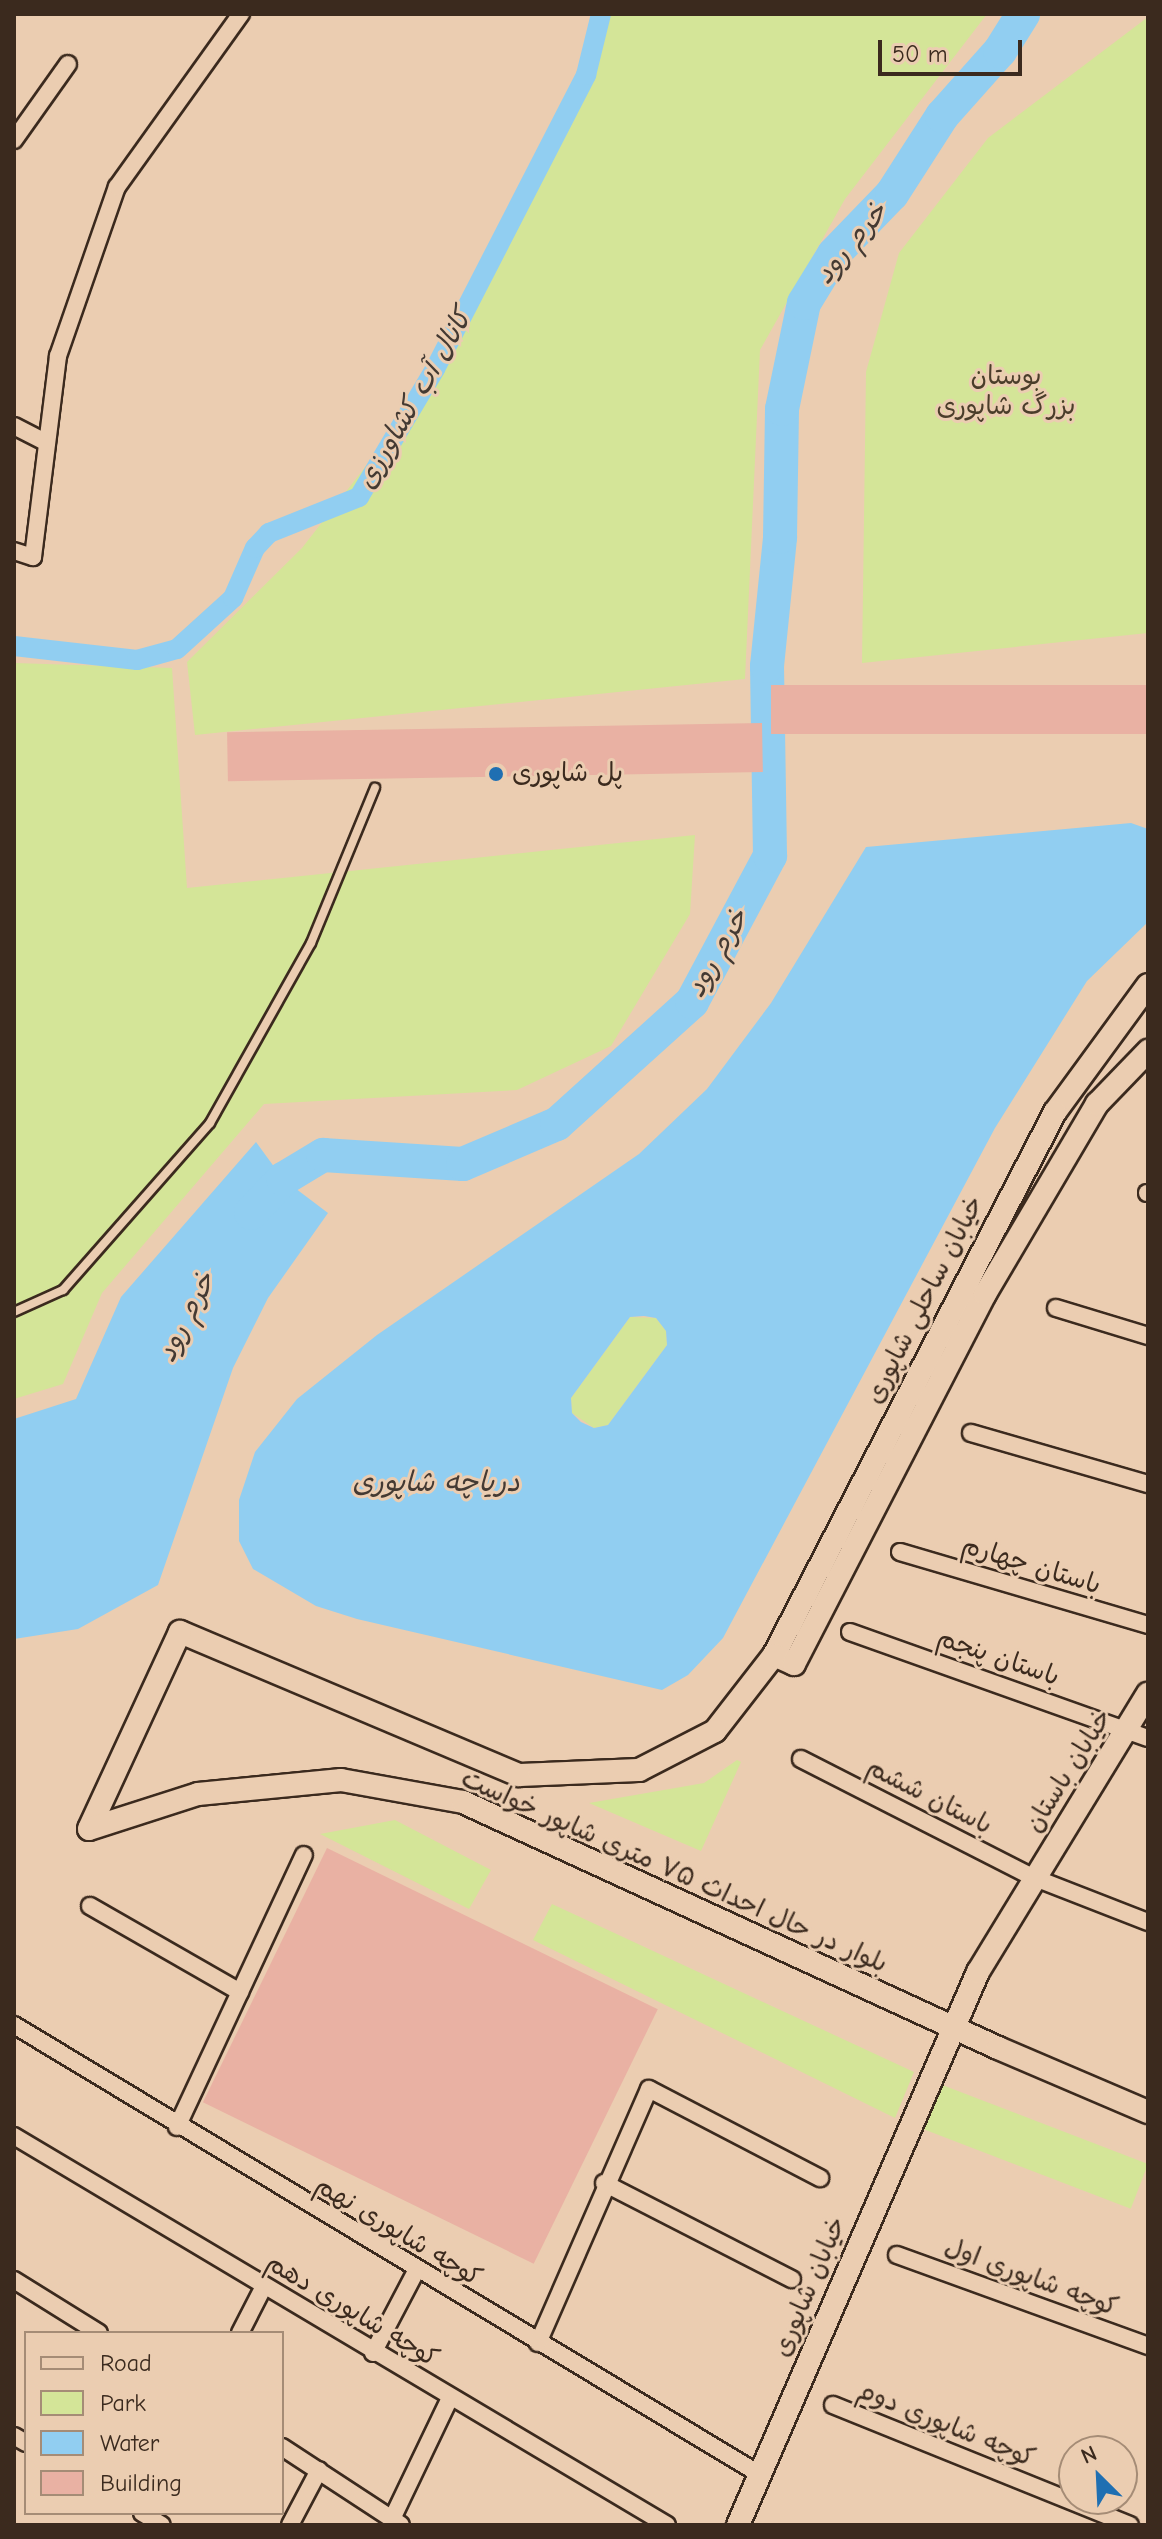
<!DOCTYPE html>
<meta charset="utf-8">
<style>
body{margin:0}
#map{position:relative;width:1162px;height:2539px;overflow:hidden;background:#ebcdb1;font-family:"Comic Neue","Playpen Sans Arabic",sans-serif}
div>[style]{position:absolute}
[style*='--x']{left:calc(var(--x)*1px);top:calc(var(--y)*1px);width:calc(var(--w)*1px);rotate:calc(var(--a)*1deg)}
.green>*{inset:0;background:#d4e598;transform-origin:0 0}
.water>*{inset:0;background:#91cef1}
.canal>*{height:20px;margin:-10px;padding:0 10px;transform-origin:10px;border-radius:10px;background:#91cef1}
.river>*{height:34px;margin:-17px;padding:0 17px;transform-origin:17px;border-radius:17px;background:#91cef1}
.building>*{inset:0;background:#e9b1a3;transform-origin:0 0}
.roads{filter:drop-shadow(2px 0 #3b2a1e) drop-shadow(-2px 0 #3b2a1e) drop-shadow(0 2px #3b2a1e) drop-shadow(0 -2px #3b2a1e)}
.lane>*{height:8px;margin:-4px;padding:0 4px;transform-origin:4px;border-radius:4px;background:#ebcdb1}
.street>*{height:16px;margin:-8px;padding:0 8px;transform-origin:8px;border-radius:8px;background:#ebcdb1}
.secondary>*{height:22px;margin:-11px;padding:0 11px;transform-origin:11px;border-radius:11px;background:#ebcdb1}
.dots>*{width:22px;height:22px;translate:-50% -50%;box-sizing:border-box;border:4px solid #ebcdb1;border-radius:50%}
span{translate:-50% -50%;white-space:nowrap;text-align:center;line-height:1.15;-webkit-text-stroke:6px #ebcdb1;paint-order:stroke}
.park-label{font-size:26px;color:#4a3d2a}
.poi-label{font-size:26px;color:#3b2a1e}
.left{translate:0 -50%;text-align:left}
.street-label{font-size:26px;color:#3b2a1e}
.water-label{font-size:28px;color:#443a33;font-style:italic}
.frame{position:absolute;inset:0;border:16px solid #3b2a1e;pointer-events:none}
.legend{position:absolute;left:24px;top:2331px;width:260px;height:184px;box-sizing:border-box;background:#ebcdb1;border:2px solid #a58c76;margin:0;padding:10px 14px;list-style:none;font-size:24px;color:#3b2a1e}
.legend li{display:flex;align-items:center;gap:16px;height:40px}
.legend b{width:40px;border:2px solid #a58c76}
.north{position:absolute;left:1058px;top:2435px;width:80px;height:80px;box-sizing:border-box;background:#ebcdb1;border:2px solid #a58c76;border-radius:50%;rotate:336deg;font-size:22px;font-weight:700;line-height:32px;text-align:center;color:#3b2a1e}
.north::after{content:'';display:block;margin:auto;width:28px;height:36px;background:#1f6fb2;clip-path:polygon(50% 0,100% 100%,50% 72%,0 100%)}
.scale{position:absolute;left:878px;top:40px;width:144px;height:36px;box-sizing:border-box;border:4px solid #3b2a1e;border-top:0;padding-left:10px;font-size:24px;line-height:28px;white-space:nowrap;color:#3b2a1e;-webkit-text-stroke:6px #ebcdb1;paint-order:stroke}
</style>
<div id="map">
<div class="green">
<div style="clip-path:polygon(603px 14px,987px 14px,845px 199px,760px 350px,745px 679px,195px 735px,187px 662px,302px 548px,447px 362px)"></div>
<div style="clip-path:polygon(1148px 17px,1148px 633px,862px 663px,866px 372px,899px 253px,988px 138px)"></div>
<div style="clip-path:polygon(14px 663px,172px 668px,187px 888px,695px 835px,690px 914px,611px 1046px,517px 1090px,264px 1104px,102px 1293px,63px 1384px,14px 1399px)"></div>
<div style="clip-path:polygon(630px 1317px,656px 1318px,666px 1331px,667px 1345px,608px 1425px,594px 1428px,572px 1413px,571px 1398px)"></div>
<div style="clip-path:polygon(737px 1760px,741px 1762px,701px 1851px,589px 1803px,704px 1783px)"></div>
<div style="clip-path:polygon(395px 1820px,491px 1870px,469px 1909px,320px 1834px)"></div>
<div style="clip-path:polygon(552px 1904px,914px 2072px,895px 2118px,533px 1940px)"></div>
<div style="left:937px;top:2083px;width:226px;height:48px;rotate:21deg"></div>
</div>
<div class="water">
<div style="clip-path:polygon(evenodd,1131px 823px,1148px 829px,1148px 922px,1087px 981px,995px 1128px,723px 1638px,688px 1675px,662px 1690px,357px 1619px,316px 1606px,253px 1569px,239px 1541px,239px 1500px,255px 1452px,297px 1399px,377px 1335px,639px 1154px,707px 1089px,771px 1003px,866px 847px,1131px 823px,644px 1316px,656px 1318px,666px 1331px,667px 1345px,608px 1425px,594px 1428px,581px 1422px,572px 1413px,571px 1398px,630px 1317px,644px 1316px)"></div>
<div style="clip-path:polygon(256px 1142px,283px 1179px,328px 1213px,268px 1298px,233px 1368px,158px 1585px,78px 1629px,14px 1639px,14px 1419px,76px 1399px,121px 1297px)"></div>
</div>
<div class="canal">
<div style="--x:14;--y:646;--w:124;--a:6.5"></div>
<div style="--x:137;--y:660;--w:41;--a:-15.4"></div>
<div style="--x:177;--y:649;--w:76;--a:-42.3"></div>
<div style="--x:233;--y:598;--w:55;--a:-66.3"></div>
<div style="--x:255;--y:548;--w:21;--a:-47"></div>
<div style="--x:269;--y:533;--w:97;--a:-21.8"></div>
<div style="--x:359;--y:497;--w:149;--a:-59.3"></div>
<div style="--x:435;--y:369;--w:331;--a:-62.8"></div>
<div style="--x:586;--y:75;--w:63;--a:-76.2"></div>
</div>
<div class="river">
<div style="--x:251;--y:1213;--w:47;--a:-46.7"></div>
<div style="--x:283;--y:1179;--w:47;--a:-31"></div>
<div style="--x:323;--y:1155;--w:140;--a:3.7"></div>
<div style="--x:463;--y:1164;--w:102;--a:-23.1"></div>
<div style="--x:557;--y:1124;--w:182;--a:-42.1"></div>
<div style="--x:692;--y:1002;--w:166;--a:-61.9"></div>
<div style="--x:770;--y:856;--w:190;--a:-90.9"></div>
<div style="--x:767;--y:666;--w:130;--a:-84.2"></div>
<div style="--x:780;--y:537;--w:128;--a:-89.1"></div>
<div style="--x:782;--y:409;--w:108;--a:-78.3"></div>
<div style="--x:804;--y:303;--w:57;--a:-58.5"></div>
<div style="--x:834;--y:254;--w:83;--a:-46"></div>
<div style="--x:892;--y:194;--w:93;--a:-57.3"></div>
<div style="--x:942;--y:116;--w:87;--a:-48.3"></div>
<div style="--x:1000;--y:51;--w:44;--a:-58.1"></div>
</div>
<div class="building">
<div style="left:1148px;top:685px;width:49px;height:377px;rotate:90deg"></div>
<div style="left:762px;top:723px;width:49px;height:535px;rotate:89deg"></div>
<div style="left:327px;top:1848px;width:368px;height:283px;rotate:26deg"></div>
</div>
<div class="roads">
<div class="lane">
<div style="--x:14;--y:1312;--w:54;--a:-24.2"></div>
<div style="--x:63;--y:1290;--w:222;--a:-48.6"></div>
<div style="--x:210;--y:1123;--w:206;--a:-60.7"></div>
<div style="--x:311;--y:943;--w:168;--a:-67.6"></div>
</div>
<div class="street">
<div style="--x:14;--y:140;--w:93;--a:-54.6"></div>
<div style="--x:14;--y:426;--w:37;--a:27"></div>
<div style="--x:14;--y:551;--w:20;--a:18"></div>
<div style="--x:33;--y:557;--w:203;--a:-82.9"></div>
<div style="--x:58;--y:356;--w:179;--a:-70.8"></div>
<div style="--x:117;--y:187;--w:213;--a:-54.4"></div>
<div style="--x:1147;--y:1193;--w:1;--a:0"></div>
<div style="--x:1056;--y:1308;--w:96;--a:16.9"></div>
<div style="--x:971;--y:1433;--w:184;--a:16.1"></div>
<div style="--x:900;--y:1552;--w:259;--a:16.4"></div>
<div style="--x:850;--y:1632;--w:316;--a:19.6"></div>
<div style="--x:801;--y:1759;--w:263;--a:27"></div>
<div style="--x:1035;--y:1878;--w:121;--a:21.3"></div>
<div style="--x:90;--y:1906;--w:173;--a:29.8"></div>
<div style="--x:14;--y:2025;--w:872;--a:31.07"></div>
<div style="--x:177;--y:2127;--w:300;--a:-65"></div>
<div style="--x:14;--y:2136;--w:760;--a:30.78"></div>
<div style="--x:604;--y:2183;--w:211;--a:27.1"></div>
<div style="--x:897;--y:2255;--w:267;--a:19.9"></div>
<div style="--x:14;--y:2280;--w:100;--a:31.9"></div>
<div style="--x:240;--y:2333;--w:53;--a:-62.9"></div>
<div style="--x:538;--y:2343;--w:277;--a:-66.4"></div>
<div style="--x:649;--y:2089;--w:193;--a:27.5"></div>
<div style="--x:373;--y:2353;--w:93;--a:-62.3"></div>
<div style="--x:833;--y:2405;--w:320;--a:22"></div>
<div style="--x:14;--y:2436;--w:14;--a:30"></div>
<div style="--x:282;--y:2447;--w:142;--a:33.2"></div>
<div style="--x:142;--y:2513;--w:23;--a:31"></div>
<div style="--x:392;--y:2519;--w:134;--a:-64.4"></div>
<div style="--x:290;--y:2525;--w:62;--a:-62.2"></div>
</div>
<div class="secondary">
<div style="--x:1148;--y:985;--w:157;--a:126.2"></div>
<div style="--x:1055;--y:1112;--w:611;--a:117.36"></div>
<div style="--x:774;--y:1655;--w:96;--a:127.8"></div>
<div style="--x:715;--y:1731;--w:85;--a:152.8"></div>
<div style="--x:639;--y:1770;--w:120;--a:177.6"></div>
<div style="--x:519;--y:1775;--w:368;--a:-157.1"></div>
<div style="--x:180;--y:1632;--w:217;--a:114.8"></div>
<div style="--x:89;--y:1829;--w:114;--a:-17.8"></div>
<div style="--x:198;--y:1794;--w:144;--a:-5.6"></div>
<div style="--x:341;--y:1780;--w:124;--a:10.2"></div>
<div style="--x:463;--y:1802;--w:589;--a:24.69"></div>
<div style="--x:998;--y:2048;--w:163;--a:23.1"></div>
<div style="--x:774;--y:1655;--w:22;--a:24"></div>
<div style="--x:794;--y:1664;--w:416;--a:-62.7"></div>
<div style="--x:985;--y:1294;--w:221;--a:-59.5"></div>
<div style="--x:1097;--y:1104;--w:74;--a:-46.1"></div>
<div style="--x:738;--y:2525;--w:603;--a:-66.54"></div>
<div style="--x:978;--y:1972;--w:326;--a:-58.6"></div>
</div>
</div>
<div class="dots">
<div style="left:496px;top:774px;background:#1f6fb2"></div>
</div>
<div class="park-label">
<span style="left:1006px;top:392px">بوستان<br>بزرگ شاپوری</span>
</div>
<div class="poi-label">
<span class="left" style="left:512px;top:774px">پل شاپوری</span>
</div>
<div class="street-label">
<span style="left:925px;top:1300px;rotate:-63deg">خیابان ساحلی شاپوری</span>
<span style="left:1031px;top:1566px;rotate:17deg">باستان چهارم</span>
<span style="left:998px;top:1658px;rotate:19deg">باستان پنجم</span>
<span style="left:1069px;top:1771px;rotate:-58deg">خیابان باستان</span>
<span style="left:929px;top:1797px;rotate:27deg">باستان ششم</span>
<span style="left:674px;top:1872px;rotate:24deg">بلوار در حال احداث ۷۵ متری شاپور خواست</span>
<span style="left:398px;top:2232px;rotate:31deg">کوچه شاپوری نهم</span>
<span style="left:1031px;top:2278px;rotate:20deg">کوچه شاپوری اول</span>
<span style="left:810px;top:2287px;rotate:-67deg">خیابان شاپوری</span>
<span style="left:352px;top:2311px;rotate:31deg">کوچه شاپوری دهم</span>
<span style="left:946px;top:2425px;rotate:22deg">کوچه شاپوری دوم</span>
</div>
<div class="water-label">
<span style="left:851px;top:243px;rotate:-50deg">خرم رود</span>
<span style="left:414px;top:399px;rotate:-60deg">کانال آب کشاورزی</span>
<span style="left:717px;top:953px;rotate:-60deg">خرم رود</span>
<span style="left:186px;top:1317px;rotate:-63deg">خرم رود</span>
<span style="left:436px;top:1482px">دریاچه شاپوری</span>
</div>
<div class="frame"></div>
<ul class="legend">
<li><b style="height:10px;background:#ebcdb1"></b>Road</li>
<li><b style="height:22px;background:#d4e598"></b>Park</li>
<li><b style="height:22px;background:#91cef1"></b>Water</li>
<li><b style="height:22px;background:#e9b1a3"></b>Building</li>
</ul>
<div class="north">N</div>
<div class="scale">50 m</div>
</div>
